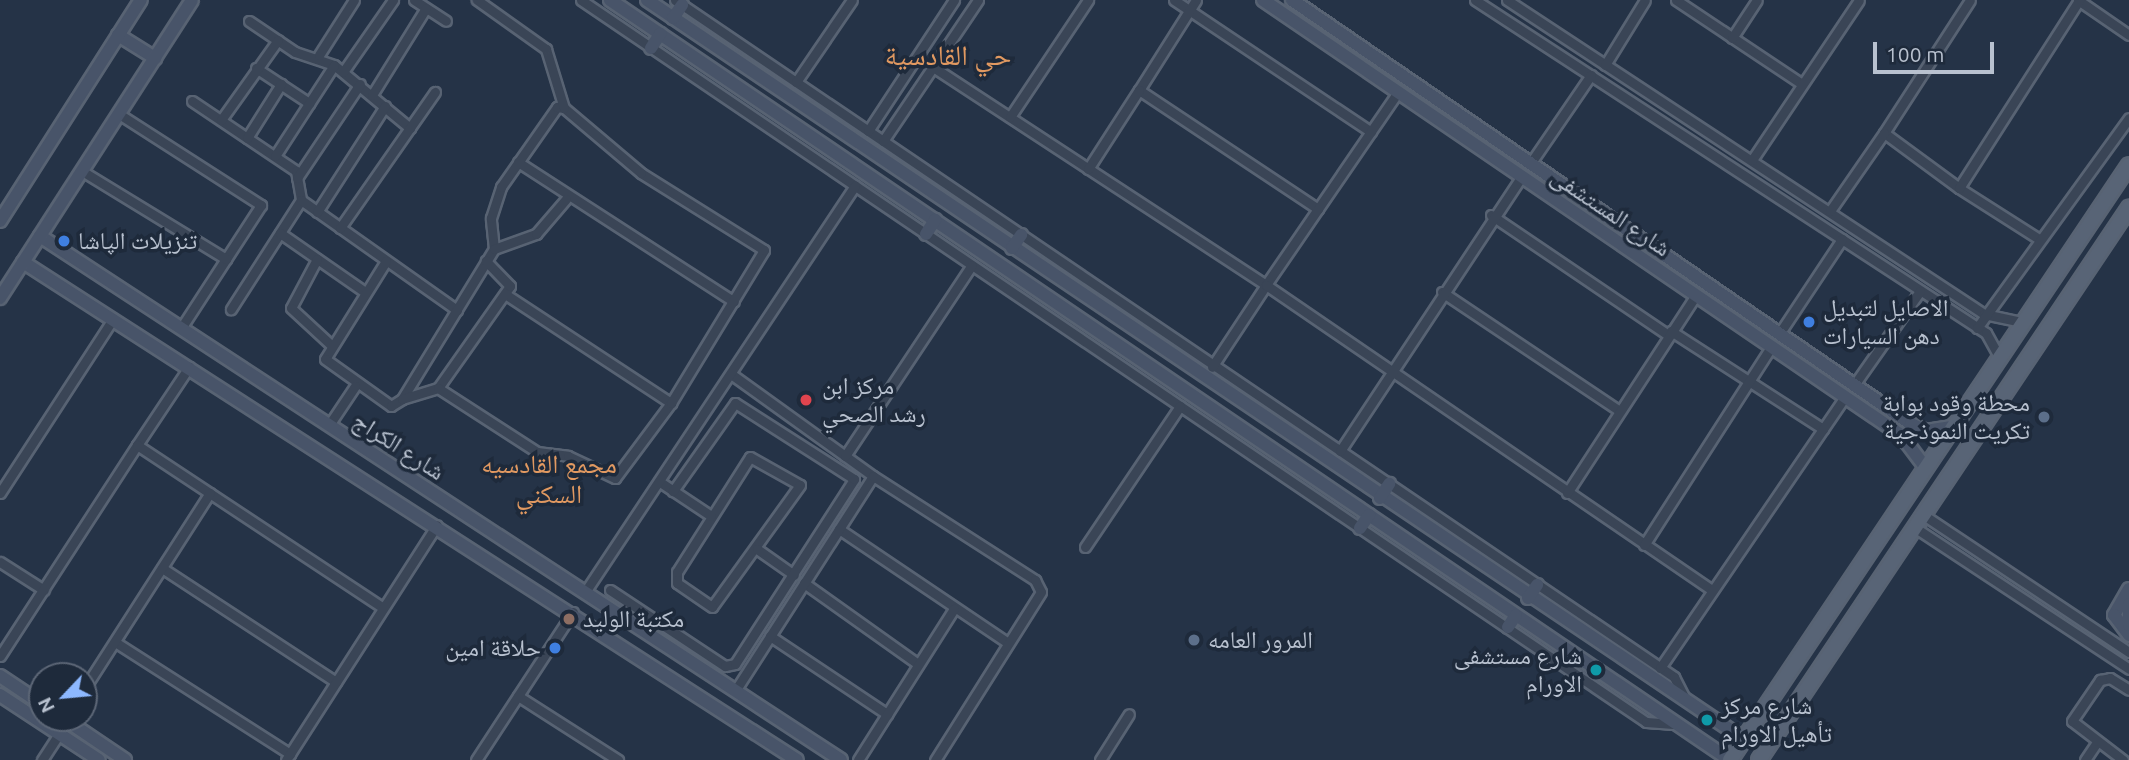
<!DOCTYPE html>
<meta charset="utf-8">
<style>
body{margin:0}
#map{position:relative;width:2129px;height:760px;overflow:hidden;background:#253347;font-family:Ubuntu,"Noto Naskh Arabic",sans-serif}
div>[style]{position:absolute}
[style*='--x']{left:calc(var(--x)*1px);top:calc(var(--y)*1px);width:calc(var(--w)*1px);rotate:calc(var(--a)*1deg)}
.roads{filter:drop-shadow(2px 0 #586373) drop-shadow(-2px 0 #586373) drop-shadow(0 2px #586373) drop-shadow(0 -2px #586373)}
.street>*{height:9px;margin:-4.5px;padding:0 4.5px;transform-origin:4.5px;border-radius:4.5px;background:#3a4556}
.secondary>*{height:12px;margin:-6px;padding:0 6px;transform-origin:6px;border-radius:6px;background:#485469}
.primary>*{height:14px;margin:-7px;padding:0 7px;transform-origin:7px;border-radius:7px;background:#586476}
.dots>*{width:19px;height:19px;translate:-50% -50%;box-sizing:border-box;border:4px solid #1e2a3b;border-radius:50%}
span{translate:-50% -50%;white-space:nowrap;text-align:center;line-height:1.15;-webkit-text-stroke:7px #1e2a3b;paint-order:stroke}
.street-label{font-size:24px;color:#b8c1cf}
.poi-label{font-size:24px;color:#b8c1cf}
.left{translate:0 -50%;text-align:left}
.right{translate:-100% -50%;text-align:right}
.neighbourhood-label{font-size:26px;color:#e19961}
.quarter-label{font-size:28px;color:#e19961}
.north{position:absolute;left:28px;top:662px;width:70px;height:70px;box-sizing:border-box;background:#1e2a3b;border:2px solid #5c6676;border-radius:50%;rotate:244deg;font-size:19px;font-weight:700;line-height:28px;text-align:center;color:#b8c1cf}
.north::after{content:'';display:block;margin:auto;width:24px;height:32px;background:#8db8ff;clip-path:polygon(50% 0,100% 100%,50% 72%,0 100%)}
.scale{position:absolute;left:1873px;top:42px;width:121px;height:32px;box-sizing:border-box;border:4px solid #b8c1cf;border-top:0;padding-left:9px;font-size:21px;line-height:24px;white-space:nowrap;color:#b8c1cf;-webkit-text-stroke:5px #1e2a3b;paint-order:stroke}
</style>
<div id="map">
<div class="roads">
<div class="street">
<div style="--x:414;--y:0;--w:38;--a:33"></div>
<div style="--x:581;--y:0;--w:1287;--a:34.13"></div>
<div style="--x:1646;--y:722;--w:31;--a:4"></div>
<div style="--x:675;--y:0;--w:1207;--a:34.12"></div>
<div style="--x:1674;--y:677;--w:27;--a:63"></div>
<div style="--x:1174;--y:0;--w:237;--a:33.8"></div>
<div style="--x:1196;--y:0;--w:107;--a:122.3"></div>
<div style="--x:1139;--y:90;--w:215;--a:33.6"></div>
<div style="--x:1475;--y:0;--w:610;--a:33.09"></div>
<div style="--x:1986;--y:333;--w:26;--a:61"></div>
<div style="--x:1507;--y:0;--w:571;--a:33.36"></div>
<div style="--x:1984;--y:314;--w:38;--a:12"></div>
<div style="--x:1676;--y:0;--w:151;--a:33.7"></div>
<div style="--x:2078;--y:0;--w:62;--a:34.5"></div>
<div style="--x:249;--y:21;--w:55;--a:34"></div>
<div style="--x:295;--y:52;--w:41;--a:18.4"></div>
<div style="--x:334;--y:65;--w:99;--a:39.7"></div>
<div style="--x:1732;--y:38;--w:45;--a:-56.7"></div>
<div style="--x:319;--y:55;--w:65;--a:-57.5"></div>
<div style="--x:1605;--y:65;--w:76;--a:-58.4"></div>
<div style="--x:933;--y:67;--w:398;--a:33.2"></div>
<div style="--x:1266;--y:285;--w:98;--a:123.4"></div>
<div style="--x:256;--y:68;--w:64;--a:33.4"></div>
<div style="--x:343;--y:72;--w:88;--a:-55.2"></div>
<div style="--x:796;--y:82;--w:99;--a:-55.7"></div>
<div style="--x:1398;--y:92;--w:234;--a:124.4"></div>
<div style="--x:1266;--y:285;--w:540;--a:34.37"></div>
<div style="--x:372;--y:95;--w:102;--a:-58.2"></div>
<div style="--x:192;--y:101;--w:125;--a:33.9"></div>
<div style="--x:296;--y:171;--w:29;--a:80"></div>
<div style="--x:301;--y:200;--w:130;--a:122.7"></div>
<div style="--x:119;--y:114;--w:169;--a:32.7"></div>
<div style="--x:261;--y:205;--w:147;--a:123"></div>
<div style="--x:1010;--y:117;--w:141;--a:-56.3"></div>
<div style="--x:221;--y:120;--w:98;--a:-54.5"></div>
<div style="--x:868;--y:131;--w:157;--a:-56.7"></div>
<div style="--x:247;--y:138;--w:64;--a:-57.8"></div>
<div style="--x:883;--y:141;--w:170;--a:-56"></div>
<div style="--x:275;--y:156;--w:108;--a:-57"></div>
<div style="--x:1752;--y:160;--w:192;--a:-56.2"></div>
<div style="--x:518;--y:162;--w:257;--a:32.9"></div>
<div style="--x:1530;--y:164;--w:108;--a:-55.6"></div>
<div style="--x:1088;--y:169;--w:94;--a:-57.2"></div>
<div style="--x:82;--y:171;--w:169;--a:31.4"></div>
<div style="--x:297;--y:178;--w:113;--a:-56.2"></div>
<div style="--x:1959;--y:188;--w:93;--a:-143.7"></div>
<div style="--x:1884;--y:133;--w:158;--a:-57.1"></div>
<div style="--x:301;--y:200;--w:191;--a:35.2"></div>
<div style="--x:1830;--y:211;--w:95;--a:-55.3"></div>
<div style="--x:317;--y:212;--w:126;--a:-57.3"></div>
<div style="--x:1491;--y:215;--w:214;--a:34.1"></div>
<div style="--x:340;--y:228;--w:166;--a:-55.1"></div>
<div style="--x:280;--y:233;--w:103;--a:34.8"></div>
<div style="--x:2039;--y:239;--w:95;--a:-147.5"></div>
<div style="--x:1959;--y:188;--w:223;--a:-57.4"></div>
<div style="--x:494;--y:249;--w:31;--a:-96"></div>
<div style="--x:491;--y:218;--w:33;--a:-72"></div>
<div style="--x:501;--y:187;--w:98;--a:-55"></div>
<div style="--x:557;--y:107;--w:7;--a:8"></div>
<div style="--x:317;--y:259;--w:55;--a:118"></div>
<div style="--x:291;--y:308;--w:53;--a:42.7"></div>
<div style="--x:386;--y:261;--w:115;--a:121.9"></div>
<div style="--x:325;--y:359;--w:81;--a:35.5"></div>
<div style="--x:391;--y:406;--w:13;--a:-32"></div>
<div style="--x:402;--y:399;--w:176;--a:-58.5"></div>
<div style="--x:494;--y:249;--w:45;--a:-19.7"></div>
<div style="--x:536;--y:234;--w:46;--a:-49.4"></div>
<div style="--x:1442;--y:292;--w:211;--a:33.8"></div>
<div style="--x:505;--y:294;--w:199;--a:33.3"></div>
<div style="--x:1977;--y:328;--w:259;--a:-54.1"></div>
<div style="--x:1671;--y:331;--w:181;--a:32.8"></div>
<div style="--x:1779;--y:334;--w:114;--a:-56.4"></div>
<div style="--x:731;--y:374;--w:175;--a:35.7"></div>
<div style="--x:1854;--y:385;--w:115;--a:-54.9"></div>
<div style="--x:438;--y:388;--w:125;--a:-54.8"></div>
<div style="--x:510;--y:286;--w:35;--a:-134"></div>
<div style="--x:402;--y:399;--w:38;--a:-17"></div>
<div style="--x:438;--y:388;--w:118;--a:32.9"></div>
<div style="--x:537;--y:452;--w:31;--a:7"></div>
<div style="--x:568;--y:456;--w:52;--a:25.1"></div>
<div style="--x:615;--y:478;--w:94;--a:-53.3"></div>
<div style="--x:671;--y:403;--w:179;--a:-58.7"></div>
<div style="--x:764;--y:250;--w:145;--a:-148"></div>
<div style="--x:641;--y:173;--w:101;--a:-139.8"></div>
<div style="--x:564;--y:108;--w:62;--a:-107"></div>
<div style="--x:546;--y:49;--w:85;--a:-144.6"></div>
<div style="--x:329;--y:425;--w:47;--a:-56.3"></div>
<div style="--x:137;--y:445;--w:94;--a:-56.3"></div>
<div style="--x:1340;--y:451;--w:330;--a:-56.5"></div>
<div style="--x:845;--y:456;--w:229;--a:-56.4"></div>
<div style="--x:750;--y:457;--w:57;--a:29.2"></div>
<div style="--x:800;--y:485;--w:150;--a:125.8"></div>
<div style="--x:712;--y:607;--w:42;--a:-145.6"></div>
<div style="--x:677;--y:583;--w:11;--a:-90"></div>
<div style="--x:677;--y:572;--w:136;--a:-57.6"></div>
<div style="--x:660;--y:482;--w:61;--a:33.7"></div>
<div style="--x:0;--y:493;--w:207;--a:-57"></div>
<div style="--x:1567;--y:493;--w:236;--a:-56.9"></div>
<div style="--x:1922;--y:514;--w:249;--a:33.7"></div>
<div style="--x:1914;--y:527;--w:258;--a:33.4"></div>
<div style="--x:839;--y:529;--w:204;--a:34"></div>
<div style="--x:1644;--y:545;--w:235;--a:-57.3"></div>
<div style="--x:1085;--y:547;--w:170;--a:-56"></div>
<div style="--x:757;--y:549;--w:45;--a:35.1"></div>
<div style="--x:0;--y:562;--w:52;--a:32.5"></div>
<div style="--x:162;--y:568;--w:208;--a:33.2"></div>
<div style="--x:804;--y:583;--w:140;--a:35.4"></div>
<div style="--x:610;--y:590;--w:138;--a:33.5"></div>
<div style="--x:725;--y:666;--w:10;--a:-11"></div>
<div style="--x:735;--y:664;--w:220;--a:-57.2"></div>
<div style="--x:854;--y:479;--w:141;--a:-147.4"></div>
<div style="--x:735;--y:403;--w:108;--a:125.2"></div>
<div style="--x:585;--y:592;--w:488;--a:-56.4"></div>
<div style="--x:770;--y:636;--w:141;--a:33.7"></div>
<div style="--x:115;--y:642;--w:208;--a:32.6"></div>
<div style="--x:0;--y:656;--w:252;--a:-57"></div>
<div style="--x:137;--y:445;--w:295;--a:33.5"></div>
<div style="--x:1660;--y:668;--w:328;--a:-55.7"></div>
<div style="--x:84;--y:689;--w:233;--a:-57.3"></div>
<div style="--x:735;--y:691;--w:255;--a:-57.3"></div>
<div style="--x:873;--y:476;--w:193;--a:32.7"></div>
<div style="--x:1035;--y:580;--w:13;--a:63"></div>
<div style="--x:1041;--y:592;--w:199;--a:122.2"></div>
<div style="--x:518;--y:696;--w:119;--a:32.6"></div>
<div style="--x:42;--y:760;--w:31;--a:-57"></div>
<div style="--x:286;--y:760;--w:279;--a:-57.3"></div>
<div style="--x:476;--y:760;--w:177;--a:-56.8"></div>
<div style="--x:858;--y:760;--w:179;--a:-57.6"></div>
<div style="--x:1100;--y:760;--w:54;--a:-57.8"></div>
<div style="--x:2085;--y:760;--w:22;--a:-56"></div>
<div style="--x:2123;--y:760;--w:64;--a:-142.6"></div>
<div style="--x:2072;--y:721;--w:50;--a:-55.7"></div>
<div style="--x:2100;--y:680;--w:10;--a:-11"></div>
<div style="--x:2110;--y:678;--w:22;--a:32"></div>
</div>
<div class="secondary">
<div style="--x:610;--y:0;--w:1354;--a:34.16"></div>
<div style="--x:647;--y:0;--w:1323;--a:33.97"></div>
<div style="--x:1263;--y:0;--w:772;--a:34.29"></div>
<div style="--x:1901;--y:435;--w:40;--a:53"></div>
<div style="--x:1292;--y:0;--w:750;--a:34.41"></div>
<div style="--x:1911;--y:424;--w:17;--a:25"></div>
<div style="--x:1926;--y:431;--w:26;--a:-9"></div>
<div style="--x:673;--y:18;--w:16;--a:-55"></div>
<div style="--x:118;--y:35;--w:44;--a:31.9"></div>
<div style="--x:651;--y:48;--w:17;--a:-57"></div>
<div style="--x:0;--y:221;--w:262;--a:-57.5"></div>
<div style="--x:926;--y:234;--w:17;--a:-57"></div>
<div style="--x:40;--y:236;--w:957;--a:33.19"></div>
<div style="--x:1012;--y:248;--w:16;--a:-55"></div>
<div style="--x:23;--y:262;--w:920;--a:32.76"></div>
<div style="--x:0;--y:298;--w:354;--a:-57.2"></div>
<div style="--x:1380;--y:498;--w:17;--a:-57"></div>
<div style="--x:1360;--y:528;--w:16;--a:-55"></div>
<div style="--x:2129;--y:589;--w:30;--a:120"></div>
<div style="--x:2114;--y:615;--w:25;--a:53"></div>
<div style="--x:1528;--y:598;--w:16;--a:-55"></div>
<div style="--x:2129;--y:604;--w:21;--a:90"></div>
<div style="--x:1508;--y:627;--w:14;--a:-56"></div>
<div style="--x:0;--y:676;--w:50;--a:33.7"></div>
<div style="--x:0;--y:695;--w:118;--a:33.3"></div>
<div style="--x:63;--y:718;--w:75;--a:34.1"></div>
</div>
<div class="primary">
<div style="--x:1730;--y:760;--w:716;--a:-56.15"></div>
<div style="--x:1759;--y:760;--w:665;--a:-56.17"></div>
</div>
</div>
<div class="dots">
<div style="left:64px;top:241px;background:#3f7fe0"></div>
<div style="left:1809px;top:322px;background:#3f7fe0"></div>
<div style="left:806px;top:400px;background:#e0444e"></div>
<div style="left:2044px;top:417px;background:#5c6f8a"></div>
<div style="left:569px;top:619px;background:#8d6e63"></div>
<div style="left:1194px;top:640px;background:#5c6f8a"></div>
<div style="left:555px;top:648px;background:#3f7fe0"></div>
<div style="left:1596px;top:670px;background:#0f9aa8"></div>
<div style="left:1707px;top:720px;background:#0f9aa8"></div>
</div>
<div class="street-label">
<span style="left:1611px;top:212px;rotate:34deg">شارع المستشفى</span>
<span style="left:399px;top:446px;rotate:33deg">شارع الكراج</span>
</div>
<div class="poi-label">
<span class="left" style="left:78px;top:241px">تنزيلات الپاشا</span>
<span class="left" style="left:1823px;top:322px">الاصايل لتبديل<br>دهن السيارات</span>
<span class="left" style="left:822px;top:400px">مركز ابن<br>رشد الصحي</span>
<span class="right" style="left:2030px;top:417px">محطة وقود بوابة<br>تكريت النموذجية</span>
<span class="left" style="left:583px;top:619px">مكتبة الوليد</span>
<span class="left" style="left:1208px;top:640px">المرور العامه</span>
<span class="right" style="left:541px;top:648px">حلاقة امين</span>
<span class="right" style="left:1582px;top:670px">شارع مستشفى<br>الاورام</span>
<span class="left" style="left:1721px;top:720px">شارع مركز<br>تأهيل الاورام</span>
</div>
<div class="neighbourhood-label">
<span style="left:549px;top:479px">مجمع القادسيه<br>السكني</span>
</div>
<div class="quarter-label">
<span style="left:948px;top:55px">حي القادسية</span>
</div>
<div class="north">N</div>
<div class="scale">100 m</div>
</div>
